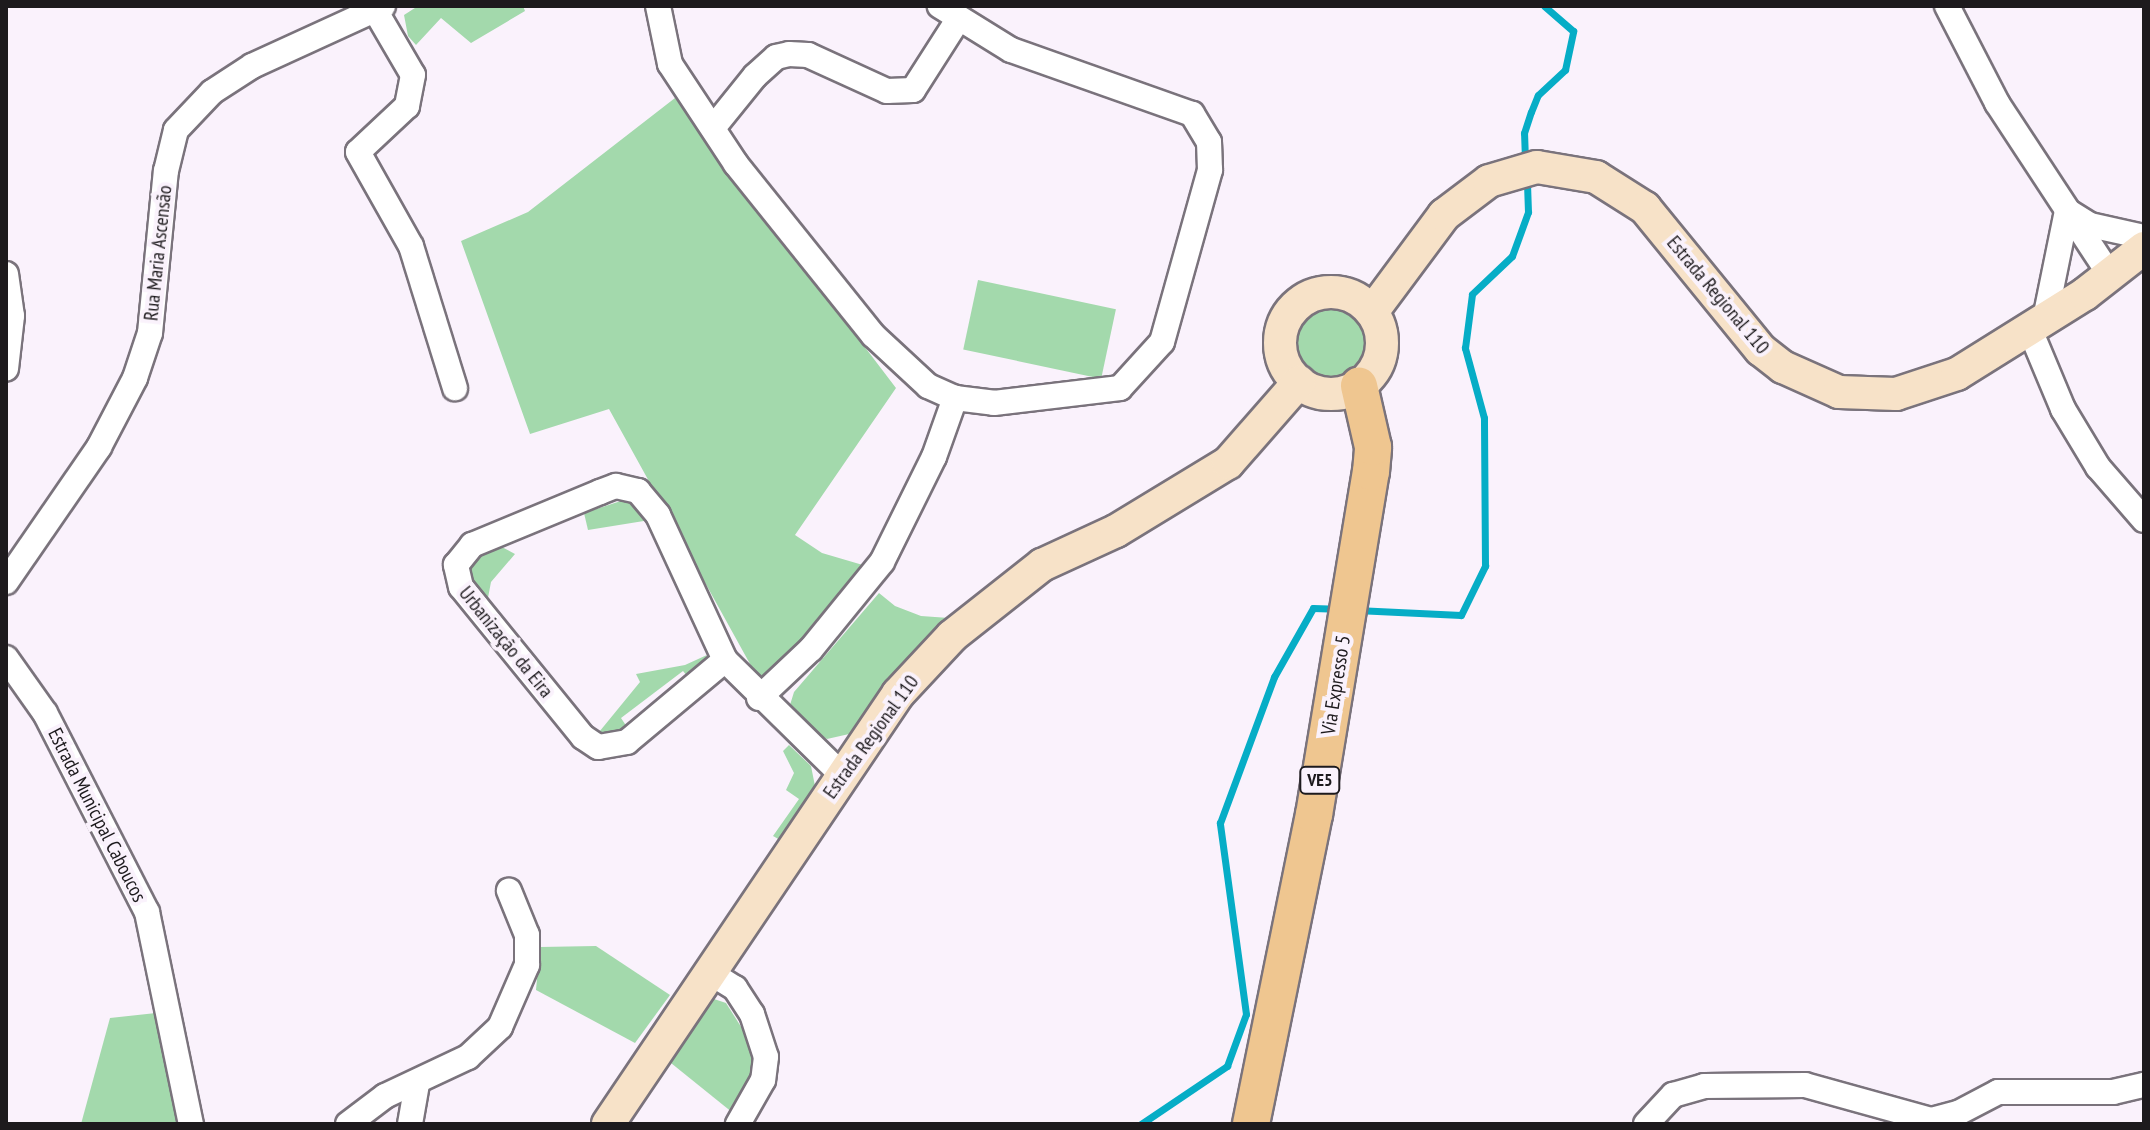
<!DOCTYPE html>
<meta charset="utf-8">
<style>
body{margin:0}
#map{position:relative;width:2150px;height:1130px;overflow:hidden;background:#faf2fc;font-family:"PT Sans Narrow",sans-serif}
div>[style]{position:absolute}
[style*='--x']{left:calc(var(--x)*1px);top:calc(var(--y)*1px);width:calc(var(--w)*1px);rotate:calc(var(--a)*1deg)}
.green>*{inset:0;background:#a3d9ac;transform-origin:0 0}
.round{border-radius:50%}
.stream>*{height:7px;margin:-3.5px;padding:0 3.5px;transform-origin:3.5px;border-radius:3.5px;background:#06adc6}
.roads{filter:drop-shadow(2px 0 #7a737c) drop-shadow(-2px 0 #7a737c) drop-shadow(0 2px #7a737c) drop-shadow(0 -2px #7a737c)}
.minor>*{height:24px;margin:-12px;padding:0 12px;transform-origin:12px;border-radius:12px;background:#fff}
.secondary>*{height:32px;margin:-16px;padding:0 16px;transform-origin:16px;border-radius:16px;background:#f7e2c8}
.secondary>.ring{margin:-16px;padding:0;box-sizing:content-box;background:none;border:32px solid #f7e2c8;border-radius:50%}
.primary>*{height:36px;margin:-18px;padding:0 18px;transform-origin:18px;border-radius:18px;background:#efc690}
span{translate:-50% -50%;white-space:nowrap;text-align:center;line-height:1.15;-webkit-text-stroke:8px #faf2fc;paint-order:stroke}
.shield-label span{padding:2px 6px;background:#faf2fc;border:2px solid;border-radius:6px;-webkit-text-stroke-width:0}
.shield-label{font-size:18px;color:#1d1a1d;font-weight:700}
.street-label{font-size:20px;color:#1d1a1d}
.frame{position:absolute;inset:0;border:8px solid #1d1a1d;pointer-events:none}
</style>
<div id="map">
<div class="green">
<div style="clip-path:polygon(418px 6px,523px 6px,525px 11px,471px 43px,441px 18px,416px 45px,408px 36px,404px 15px)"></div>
<div style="clip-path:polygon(675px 98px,896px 388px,795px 535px,822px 553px,873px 568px,826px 625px,760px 682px,609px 409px,530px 434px,461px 241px,528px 212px)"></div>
<div style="left:978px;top:280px;width:141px;height:71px;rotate:12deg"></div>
<div class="round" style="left:1297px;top:307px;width:74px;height:74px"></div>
<div style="clip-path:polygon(627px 499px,650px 520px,588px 530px,584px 513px)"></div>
<div style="clip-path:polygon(498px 545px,515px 554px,491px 582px,487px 603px,469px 579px,470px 562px,479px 550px)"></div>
<div style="clip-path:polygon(879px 593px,895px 606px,921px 616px,963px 619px,858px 732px,827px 739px,794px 717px,790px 705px,794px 692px)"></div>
<div style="clip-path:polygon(707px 655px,692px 682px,683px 671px,621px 718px,629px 730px,595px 737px,640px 682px,636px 674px,685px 665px)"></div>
<div style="clip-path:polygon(789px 745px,811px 766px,815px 786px,780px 840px,773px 836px,799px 799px,786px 790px,794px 773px,783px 751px)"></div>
<div style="clip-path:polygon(596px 946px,670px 995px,635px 1043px,536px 990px,540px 947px)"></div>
<div style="clip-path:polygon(708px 997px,726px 1003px,757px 1052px,758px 1066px,733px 1113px,666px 1059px)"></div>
<div style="clip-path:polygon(156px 1013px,180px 1124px,81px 1124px,110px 1018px)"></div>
</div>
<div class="stream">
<div style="--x:1525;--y:160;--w:27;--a:-92"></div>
<div style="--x:1524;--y:133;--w:22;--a:-72"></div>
<div style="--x:1531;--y:112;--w:18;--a:-68"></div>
<div style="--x:1538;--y:95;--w:37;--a:-43"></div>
<div style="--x:1565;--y:70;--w:40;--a:-78"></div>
<div style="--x:1573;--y:31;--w:38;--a:-139"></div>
<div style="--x:1356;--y:610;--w:105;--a:2.7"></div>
<div style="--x:1461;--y:615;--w:55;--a:-63.9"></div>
<div style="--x:1485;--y:566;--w:148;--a:-90.4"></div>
<div style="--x:1484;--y:418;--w:73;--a:-105.2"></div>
<div style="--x:1465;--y:348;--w:54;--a:-82.6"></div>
<div style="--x:1472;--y:294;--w:55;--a:-43.5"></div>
<div style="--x:1512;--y:256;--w:47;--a:-70"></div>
<div style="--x:1528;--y:212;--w:31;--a:-92"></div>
<div style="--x:1141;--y:1124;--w:104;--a:-34"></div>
<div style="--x:1227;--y:1066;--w:55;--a:-69.9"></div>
<div style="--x:1246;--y:1014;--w:193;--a:-97.8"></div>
<div style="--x:1220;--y:823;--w:156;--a:-69.7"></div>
<div style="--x:1274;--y:677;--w:79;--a:-60.5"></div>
<div style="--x:1313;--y:608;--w:23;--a:2"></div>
</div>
<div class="roads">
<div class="minor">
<div style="--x:658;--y:6;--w:59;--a:78.3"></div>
<div style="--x:670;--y:64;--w:120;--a:56.6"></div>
<div style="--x:736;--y:164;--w:219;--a:51.3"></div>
<div style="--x:873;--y:335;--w:75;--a:42.8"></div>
<div style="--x:928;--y:386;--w:30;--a:24"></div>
<div style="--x:955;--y:398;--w:39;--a:7"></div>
<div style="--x:994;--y:403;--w:127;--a:-6.8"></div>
<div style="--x:1120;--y:388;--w:62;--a:-47.6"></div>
<div style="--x:1162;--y:342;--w:179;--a:-74.4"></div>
<div style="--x:1210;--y:170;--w:28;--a:-92"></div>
<div style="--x:1209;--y:142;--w:33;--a:-121"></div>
<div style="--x:1192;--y:114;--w:192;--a:-160.5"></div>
<div style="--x:1011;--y:50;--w:84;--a:-148.2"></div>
<div style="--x:1947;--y:6;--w:109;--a:62.7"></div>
<div style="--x:1997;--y:103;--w:206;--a:56.7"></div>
<div style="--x:375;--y:10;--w:75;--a:59.7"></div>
<div style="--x:413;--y:75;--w:32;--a:101"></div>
<div style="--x:407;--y:106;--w:67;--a:136.8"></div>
<div style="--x:358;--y:152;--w:108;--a:60.6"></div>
<div style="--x:411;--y:246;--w:149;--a:72.8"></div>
<div style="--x:713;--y:128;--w:67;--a:-51.1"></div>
<div style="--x:755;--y:76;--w:28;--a:-42"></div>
<div style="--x:776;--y:57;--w:13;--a:-13"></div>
<div style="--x:789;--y:54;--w:19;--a:3"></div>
<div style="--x:808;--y:55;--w:87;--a:24.5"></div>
<div style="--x:887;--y:91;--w:26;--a:-2"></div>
<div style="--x:913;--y:90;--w:85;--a:-57.4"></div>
<div style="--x:2069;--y:212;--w:25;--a:32"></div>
<div style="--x:2090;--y:225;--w:55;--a:12.5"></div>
<div style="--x:6;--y:274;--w:42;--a:81.9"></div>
<div style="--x:12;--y:316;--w:53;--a:96.5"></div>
<div style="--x:2045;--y:319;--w:110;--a:-78.5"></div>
<div style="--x:2030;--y:330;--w:86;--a:67.3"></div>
<div style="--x:2063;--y:409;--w:68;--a:58.9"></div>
<div style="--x:2098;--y:467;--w:70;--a:49"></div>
<div style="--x:6;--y:582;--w:164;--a:-55.4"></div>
<div style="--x:99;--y:447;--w:78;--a:-62.4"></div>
<div style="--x:135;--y:378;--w:47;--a:-71.6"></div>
<div style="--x:150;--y:333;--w:163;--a:-84.4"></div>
<div style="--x:166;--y:171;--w:42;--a:-76.3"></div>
<div style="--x:176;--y:130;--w:52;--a:-46.5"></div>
<div style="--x:212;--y:92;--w:48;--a:-33"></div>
<div style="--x:252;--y:66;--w:144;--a:-24.6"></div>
<div style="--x:6;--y:658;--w:67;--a:54.7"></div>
<div style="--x:45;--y:713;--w:224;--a:62.9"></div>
<div style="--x:147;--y:912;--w:217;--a:78.3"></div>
<div style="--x:725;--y:660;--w:128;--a:140.1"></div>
<div style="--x:627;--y:742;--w:29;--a:170"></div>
<div style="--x:598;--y:747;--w:18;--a:-146"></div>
<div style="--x:583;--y:737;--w:193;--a:-129.1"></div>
<div style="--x:461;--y:587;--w:23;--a:-103"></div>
<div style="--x:456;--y:565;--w:26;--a:-51"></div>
<div style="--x:472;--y:545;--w:139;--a:-22.5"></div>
<div style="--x:600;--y:492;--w:17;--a:-21"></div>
<div style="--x:616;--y:486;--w:23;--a:13"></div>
<div style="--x:638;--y:491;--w:31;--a:50"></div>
<div style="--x:658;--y:515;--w:160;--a:65.2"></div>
<div style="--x:725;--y:660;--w:161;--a:44.5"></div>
<div style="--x:759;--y:698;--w:71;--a:-43.3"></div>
<div style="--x:811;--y:649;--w:112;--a:-50.8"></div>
<div style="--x:882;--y:562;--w:117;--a:-63.7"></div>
<div style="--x:934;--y:457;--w:63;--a:-70.4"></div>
<div style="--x:709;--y:972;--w:31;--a:32"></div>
<div style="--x:735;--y:988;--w:31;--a:57"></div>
<div style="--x:752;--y:1014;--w:45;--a:72"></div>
<div style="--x:766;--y:1057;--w:23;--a:97"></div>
<div style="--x:763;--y:1080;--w:51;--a:119.6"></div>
<div style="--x:348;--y:1124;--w:46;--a:-37.1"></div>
<div style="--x:385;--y:1096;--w:92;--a:-25.2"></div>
<div style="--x:468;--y:1057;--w:44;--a:-43.2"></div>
<div style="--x:500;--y:1027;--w:68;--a:-66.5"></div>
<div style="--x:527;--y:965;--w:30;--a:-90"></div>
<div style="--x:527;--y:935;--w:48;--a:-112.2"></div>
<div style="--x:410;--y:1124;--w:41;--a:-80.1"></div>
<div style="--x:1646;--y:1124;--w:40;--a:-47"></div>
<div style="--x:1673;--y:1095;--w:32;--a:-16"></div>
<div style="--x:1704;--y:1086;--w:101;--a:-0.6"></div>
<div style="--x:1805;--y:1085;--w:131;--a:15.5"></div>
<div style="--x:1931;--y:1120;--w:28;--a:-15"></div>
<div style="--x:1958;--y:1113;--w:45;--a:-27.7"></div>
<div style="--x:1998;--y:1092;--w:115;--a:0"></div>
<div style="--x:2113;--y:1092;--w:32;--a:-13"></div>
</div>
<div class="secondary">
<div class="ring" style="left:1280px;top:292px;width:70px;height:70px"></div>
<div style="--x:1372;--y:312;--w:121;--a:-53.4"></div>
<div style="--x:1444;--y:215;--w:56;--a:-37.1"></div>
<div style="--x:1489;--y:181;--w:50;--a:-16.3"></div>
<div style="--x:1537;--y:167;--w:60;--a:9.6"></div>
<div style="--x:1596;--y:177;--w:58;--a:32.3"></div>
<div style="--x:1645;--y:208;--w:183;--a:50.8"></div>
<div style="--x:1761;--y:350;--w:28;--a:38"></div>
<div style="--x:1783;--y:367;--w:61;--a:24.1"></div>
<div style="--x:1839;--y:392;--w:57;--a:2"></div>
<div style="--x:1896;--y:394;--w:64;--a:-18.2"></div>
<div style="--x:1957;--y:374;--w:151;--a:-32"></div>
<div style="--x:2085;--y:294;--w:75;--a:-37.9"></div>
<div style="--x:608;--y:1124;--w:519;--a:-56"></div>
<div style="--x:898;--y:694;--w:79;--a:-47"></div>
<div style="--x:952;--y:636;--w:115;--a:-38.3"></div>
<div style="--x:1042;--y:565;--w:81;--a:-24.7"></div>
<div style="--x:1116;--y:531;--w:131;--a:-31.3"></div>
<div style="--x:1228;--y:463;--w:108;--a:-48.8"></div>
</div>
<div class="primary">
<div style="--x:1251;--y:1124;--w:315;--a:-78.5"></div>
<div style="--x:1314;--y:815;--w:348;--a:-80.6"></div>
<div style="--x:1371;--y:472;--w:25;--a:-85"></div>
<div style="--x:1373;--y:447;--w:63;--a:-102.9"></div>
</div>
</div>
<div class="shield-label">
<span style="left:1320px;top:780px">VE5</span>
</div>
<div class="street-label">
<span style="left:158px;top:253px;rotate:-84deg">Rua Maria Ascensão</span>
<span style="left:1718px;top:295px;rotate:50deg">Estrada Regional 110</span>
<span style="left:506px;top:642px;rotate:51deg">Urbanização da Eira</span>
<span style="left:1336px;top:685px;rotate:-81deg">Via Expresso 5</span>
<span style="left:871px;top:737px;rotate:-54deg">Estrada Regional 110</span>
<span style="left:97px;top:815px;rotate:63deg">Estrada Municipal Caboucos</span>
</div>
<div class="frame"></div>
</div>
